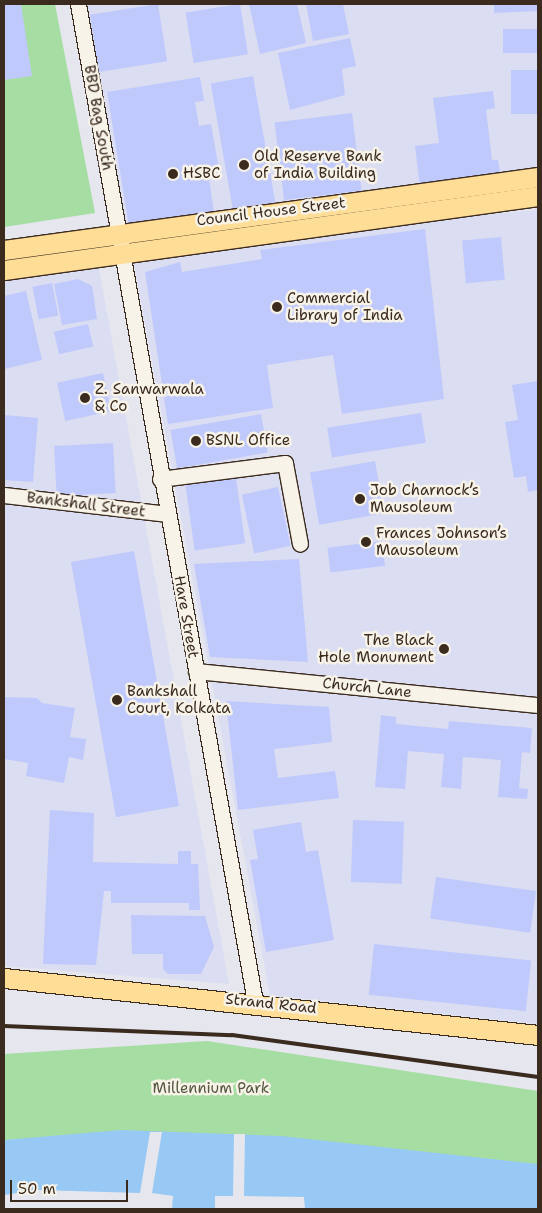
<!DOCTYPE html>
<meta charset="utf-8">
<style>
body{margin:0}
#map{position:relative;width:542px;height:1213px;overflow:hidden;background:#e6e6ee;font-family:"Shantell Sans",sans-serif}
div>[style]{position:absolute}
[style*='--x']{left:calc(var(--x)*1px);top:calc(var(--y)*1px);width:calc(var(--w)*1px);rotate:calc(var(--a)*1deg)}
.built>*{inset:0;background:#dbddf2}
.green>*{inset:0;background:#a5dda2}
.water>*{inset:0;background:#97c9f4}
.pier>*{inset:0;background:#e6e6ee}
.building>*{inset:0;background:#c0c9fb;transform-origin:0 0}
.roads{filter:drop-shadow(1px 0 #3b2a1e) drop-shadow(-1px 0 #3b2a1e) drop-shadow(0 1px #3b2a1e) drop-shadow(0 -1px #3b2a1e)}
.minor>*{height:15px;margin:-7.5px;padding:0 7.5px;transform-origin:7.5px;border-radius:7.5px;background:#f7f3e8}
.major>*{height:19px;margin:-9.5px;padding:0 9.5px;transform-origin:9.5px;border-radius:9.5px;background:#fedd96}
.rail>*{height:4px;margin:-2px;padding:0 2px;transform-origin:2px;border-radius:2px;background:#3b2a1e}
.dots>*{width:14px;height:14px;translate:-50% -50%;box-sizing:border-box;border:2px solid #f7f3e8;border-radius:50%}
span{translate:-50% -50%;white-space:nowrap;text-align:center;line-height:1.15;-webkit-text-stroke:5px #f7f3e8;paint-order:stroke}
.street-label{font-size:15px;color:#3b2a1e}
.poi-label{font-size:15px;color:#3b2a1e}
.left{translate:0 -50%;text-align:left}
.right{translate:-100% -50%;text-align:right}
.park-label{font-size:15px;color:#56573f}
.frame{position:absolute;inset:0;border:5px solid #3b2a1e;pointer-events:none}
.scale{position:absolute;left:10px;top:1180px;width:118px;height:22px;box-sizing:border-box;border:2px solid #3b2a1e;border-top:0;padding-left:6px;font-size:15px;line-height:18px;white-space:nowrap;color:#3b2a1e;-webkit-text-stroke:4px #f7f3e8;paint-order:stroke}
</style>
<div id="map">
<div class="built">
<div style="clip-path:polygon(82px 4px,538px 4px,538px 191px,128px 240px)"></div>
<div style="clip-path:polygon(538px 210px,538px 1024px,270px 995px,131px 248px)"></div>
<div style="clip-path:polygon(97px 258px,229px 984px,4px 966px,4px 273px)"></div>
</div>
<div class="green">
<div style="clip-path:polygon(4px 4px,55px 4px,95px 213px,4px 227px)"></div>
<div style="clip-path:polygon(207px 1041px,538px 1091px,538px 1165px,162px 1132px,4px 1140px,4px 1054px)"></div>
</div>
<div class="water">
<div style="clip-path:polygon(121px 1130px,281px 1136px,538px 1164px,538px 1209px,4px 1209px,4px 1140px)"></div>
</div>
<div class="pier">
<div style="clip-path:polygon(150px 1132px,162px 1132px,152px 1193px,173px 1196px,172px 1209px,4px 1209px,4px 1195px,38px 1190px,140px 1193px)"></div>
<div style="clip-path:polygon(234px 1134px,245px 1134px,244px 1196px,304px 1197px,305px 1209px,215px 1209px,215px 1196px,233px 1196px)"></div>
</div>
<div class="building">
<div style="clip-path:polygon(4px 4px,21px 4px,32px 76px,4px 80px)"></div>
<div style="left:158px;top:4px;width:58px;height:69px;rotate:81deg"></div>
<div style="left:240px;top:4px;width:51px;height:55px;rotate:81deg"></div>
<div style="clip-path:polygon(249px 4px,297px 4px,306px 43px,260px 54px)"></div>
<div style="clip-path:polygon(306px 4px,343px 4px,349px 34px,313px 41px)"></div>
<div style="clip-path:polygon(494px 4px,538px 4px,538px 11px,494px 13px)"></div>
<div style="left:538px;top:29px;width:24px;height:35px;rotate:90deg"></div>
<div style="clip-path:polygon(350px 38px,356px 66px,342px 69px,345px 95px,290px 110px,278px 53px)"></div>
<div style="left:538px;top:70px;width:44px;height:27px;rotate:90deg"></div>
<div style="left:253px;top:76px;width:128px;height:43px;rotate:80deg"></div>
<div style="clip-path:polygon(200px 77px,204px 101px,195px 102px,199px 126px,211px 124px,219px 169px,208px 171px,214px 213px,129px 226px,107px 92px)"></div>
<div style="clip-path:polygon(493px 91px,495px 108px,486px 110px,492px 160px,498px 160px,501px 178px,420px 188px,415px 146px,439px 143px,433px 98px)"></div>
<div style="left:352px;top:113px;width:78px;height:78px;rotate:83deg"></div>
<div style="clip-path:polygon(425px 229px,444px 399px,342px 414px,333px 355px,267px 365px,273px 408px,168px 424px,145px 272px,180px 262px,182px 272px,262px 259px,260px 250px)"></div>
<div style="left:501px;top:237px;width:43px;height:39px;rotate:85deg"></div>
<div style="clip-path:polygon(78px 279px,92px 286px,97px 319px,62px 325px,54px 284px)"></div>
<div style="left:52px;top:283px;width:33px;height:20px;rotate:79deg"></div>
<div style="clip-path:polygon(26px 291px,42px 360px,4px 369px,4px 296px)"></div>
<div style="left:88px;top:324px;width:23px;height:35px;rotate:77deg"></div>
<div style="left:103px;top:373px;width:39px;height:47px;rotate:78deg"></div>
<div style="clip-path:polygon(538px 381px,538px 490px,528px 492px,526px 476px,514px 478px,505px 422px,518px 420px,512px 385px)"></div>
<div style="left:421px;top:413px;width:30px;height:95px;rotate:81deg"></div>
<div style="left:261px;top:414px;width:39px;height:92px;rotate:80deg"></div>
<div style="clip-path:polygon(4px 415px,38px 418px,33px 482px,4px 480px)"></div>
<div style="left:113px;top:443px;width:50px;height:59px;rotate:87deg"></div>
<div style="left:375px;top:461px;width:53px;height:66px;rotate:80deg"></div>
<div style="left:236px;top:478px;width:66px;height:51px;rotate:82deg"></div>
<div style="left:278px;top:487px;width:60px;height:37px;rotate:78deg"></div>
<div style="left:382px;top:541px;width:25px;height:55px;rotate:83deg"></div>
<div style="left:134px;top:551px;width:259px;height:64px;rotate:80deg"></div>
<div style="clip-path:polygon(299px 559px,308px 662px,210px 657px,194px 564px)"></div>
<div style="clip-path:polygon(4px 697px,37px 698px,42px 703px,75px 708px,70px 737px,86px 739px,83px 760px,69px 757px,64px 783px,26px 776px,28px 763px,4px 759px)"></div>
<div style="clip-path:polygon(226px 701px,329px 707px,332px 742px,274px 749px,278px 778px,335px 771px,339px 798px,238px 810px)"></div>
<div style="clip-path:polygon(381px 715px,396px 717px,396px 724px,448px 729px,449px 721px,532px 728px,530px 753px,522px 752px,519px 788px,528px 789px,527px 799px,498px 797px,501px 760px,463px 757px,461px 789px,441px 787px,444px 754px,408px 751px,405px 789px,375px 787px)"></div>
<div style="clip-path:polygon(50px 810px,94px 813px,93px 862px,178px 864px,178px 851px,191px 851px,191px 864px,198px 864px,200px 910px,189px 910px,189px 903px,111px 903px,111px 891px,104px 891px,96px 965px,43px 964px)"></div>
<div style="left:353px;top:820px;width:51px;height:62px;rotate:2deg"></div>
<div style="clip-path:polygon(301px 822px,306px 852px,318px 850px,334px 940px,266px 952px,250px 860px,258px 859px,253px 830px)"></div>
<div style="left:436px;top:877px;width:101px;height:42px;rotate:8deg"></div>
<div style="clip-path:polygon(131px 915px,205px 916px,214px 947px,201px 974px,168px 974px,163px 969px,163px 954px,132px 954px)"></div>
<div style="left:374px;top:944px;width:158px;height:51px;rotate:6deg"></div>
</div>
<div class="roads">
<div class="minor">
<div style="--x:78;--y:4;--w:1014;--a:79.94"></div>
<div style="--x:160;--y:479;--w:126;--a:-7.3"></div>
<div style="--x:285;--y:463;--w:82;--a:79.5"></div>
<div style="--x:4;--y:495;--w:165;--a:6.6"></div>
<div style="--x:196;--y:671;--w:344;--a:5.7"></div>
</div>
<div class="major">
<div style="--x:4;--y:250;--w:539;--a:-7.78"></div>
<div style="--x:4;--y:270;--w:539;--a:-7.89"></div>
<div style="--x:4;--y:978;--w:537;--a:6.09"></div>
</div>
</div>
<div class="rail">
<div style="--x:4;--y:1026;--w:228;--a:2.3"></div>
<div style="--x:232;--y:1035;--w:309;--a:7.8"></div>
</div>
<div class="dots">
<div style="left:244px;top:165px;background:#3b2a1e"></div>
<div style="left:173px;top:174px;background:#3b2a1e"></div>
<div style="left:277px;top:307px;background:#3b2a1e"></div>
<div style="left:85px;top:398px;background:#3b2a1e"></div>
<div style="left:196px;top:441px;background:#3b2a1e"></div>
<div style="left:360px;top:499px;background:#3b2a1e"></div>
<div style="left:366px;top:542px;background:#3b2a1e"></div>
<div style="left:444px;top:649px;background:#3b2a1e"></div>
<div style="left:117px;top:700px;background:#3b2a1e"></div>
</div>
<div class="street-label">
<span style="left:98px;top:118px;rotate:80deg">BBD Bag South</span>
<span style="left:271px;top:212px;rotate:-7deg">Council House Street</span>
<span style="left:86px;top:505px;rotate:7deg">Bankshall Street</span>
<span style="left:186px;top:617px;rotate:80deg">Hare Street</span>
<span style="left:367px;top:688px;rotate:6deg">Church Lane</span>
<span style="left:271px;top:1004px;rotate:6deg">Strand Road</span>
</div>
<div class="poi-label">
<span class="left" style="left:254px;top:165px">Old Reserve Bank<br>of India Building</span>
<span class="left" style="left:183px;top:174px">HSBC</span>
<span class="left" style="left:287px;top:307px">Commercial<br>Library of India</span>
<span class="left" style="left:95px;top:398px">Z. Sanwarwala<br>&amp; Co</span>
<span class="left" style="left:206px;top:441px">BSNL Office</span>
<span class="left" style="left:370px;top:499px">Job Charnock’s<br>Mausoleum</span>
<span class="left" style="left:376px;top:542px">Frances Johnson’s<br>Mausoleum</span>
<span class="right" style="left:434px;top:649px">The Black<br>Hole Monument</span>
<span class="left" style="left:127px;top:700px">Bankshall<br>Court, Kolkata</span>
</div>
<div class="park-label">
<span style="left:211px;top:1089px">Millennium Park</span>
</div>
<div class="frame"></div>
<div class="scale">50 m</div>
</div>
